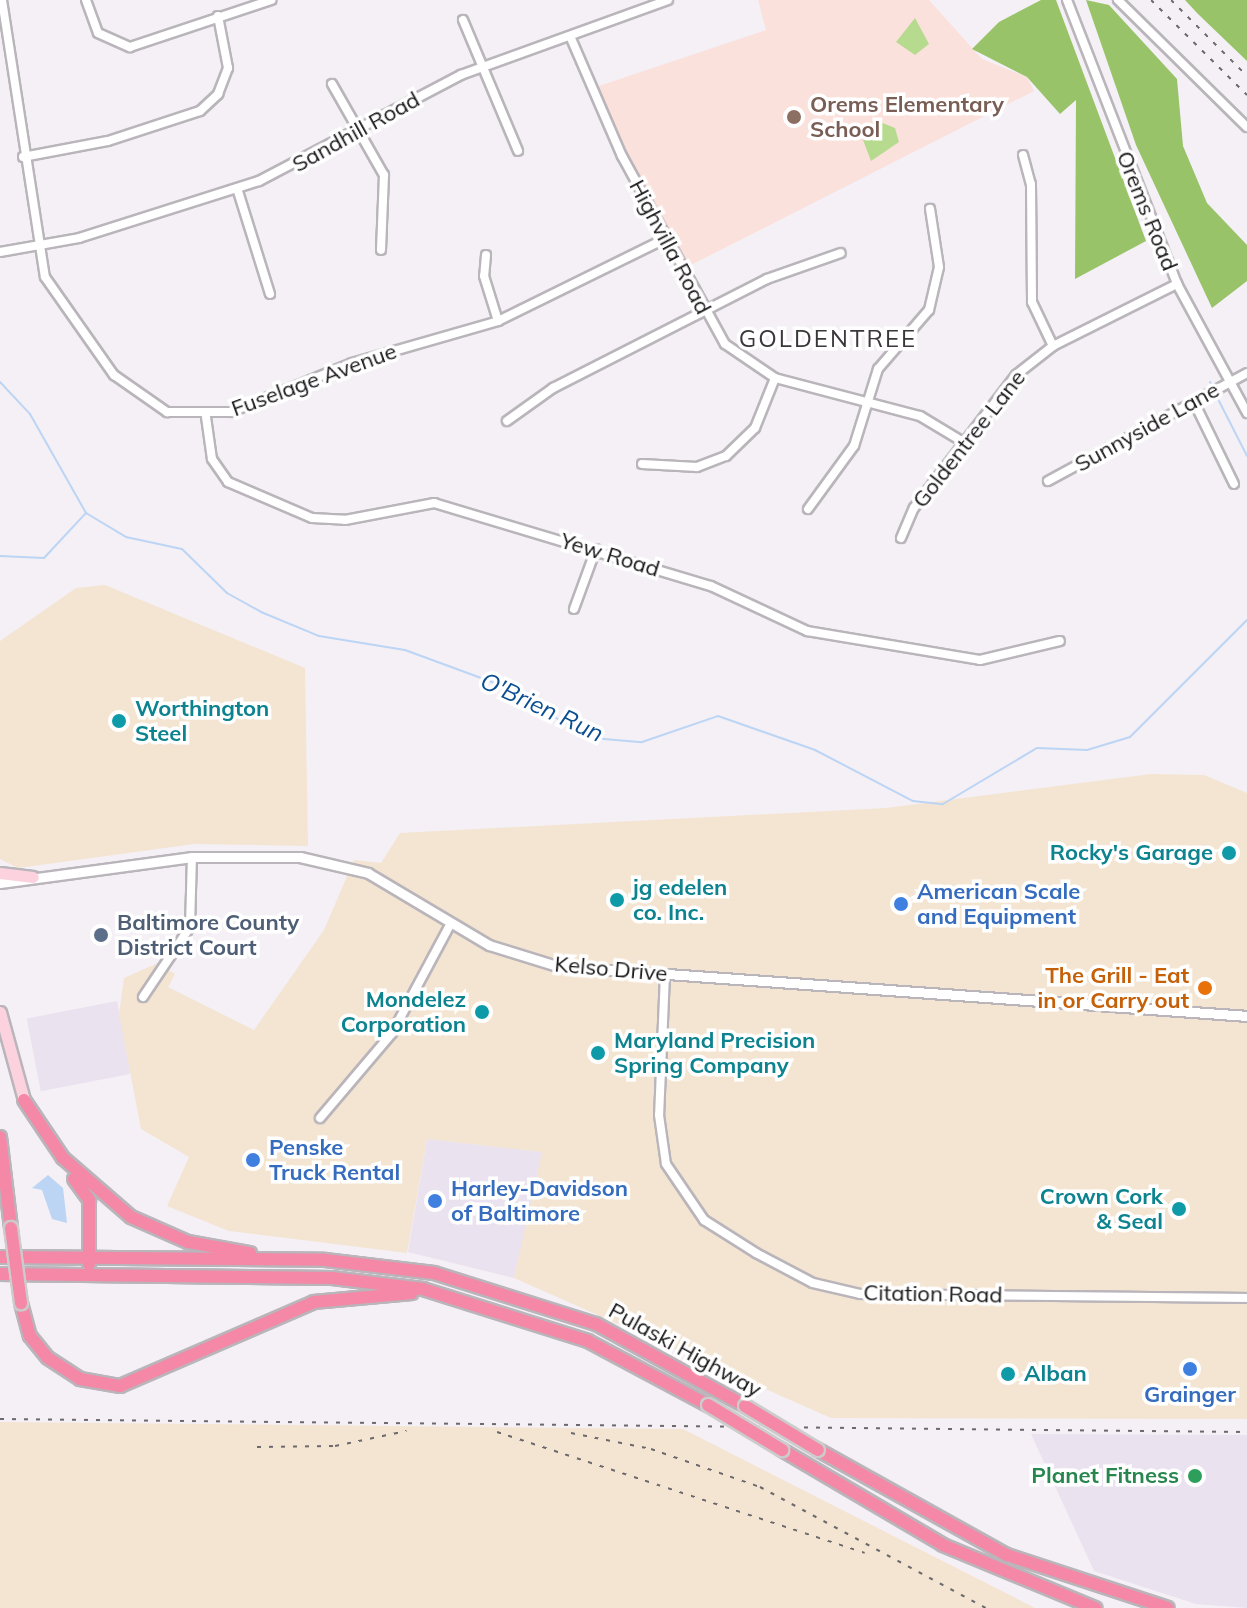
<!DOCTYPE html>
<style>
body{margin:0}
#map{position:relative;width:1247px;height:1608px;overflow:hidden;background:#f4f0f6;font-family:Mulish,sans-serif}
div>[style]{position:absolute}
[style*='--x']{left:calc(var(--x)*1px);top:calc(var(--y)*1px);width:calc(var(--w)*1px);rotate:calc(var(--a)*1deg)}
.built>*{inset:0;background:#eae2ef;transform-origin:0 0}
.industrial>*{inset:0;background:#f4e5d2}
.education>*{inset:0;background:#fbe1db}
.green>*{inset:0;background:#b6db8f}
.forest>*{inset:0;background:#98c368}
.water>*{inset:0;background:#bcd5f4}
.stream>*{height:2px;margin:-1px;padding:0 1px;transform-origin:1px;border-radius:1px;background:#bcd5f4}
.roads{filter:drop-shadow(2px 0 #b9b5ba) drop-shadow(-2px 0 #b9b5ba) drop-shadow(0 2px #b9b5ba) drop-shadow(0 -2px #b9b5ba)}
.minor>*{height:8px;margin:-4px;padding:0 4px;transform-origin:4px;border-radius:4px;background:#fff}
.tertiary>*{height:9px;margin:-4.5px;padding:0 4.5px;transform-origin:4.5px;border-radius:4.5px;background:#fff}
.secondary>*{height:11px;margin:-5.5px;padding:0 5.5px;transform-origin:5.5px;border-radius:5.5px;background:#fbd2de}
.trunk>*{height:12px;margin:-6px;padding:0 6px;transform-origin:6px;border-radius:6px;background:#f488a6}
.rail>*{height:2px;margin-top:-1px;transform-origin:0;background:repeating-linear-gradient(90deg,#6c696c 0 4px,transparent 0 12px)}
.bridges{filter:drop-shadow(2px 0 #ccc) drop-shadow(-2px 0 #ccc) drop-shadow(0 2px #ccc) drop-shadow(0 -2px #ccc)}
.trunk-bridge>*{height:12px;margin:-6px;padding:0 6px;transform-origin:6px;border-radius:6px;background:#f488a6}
.dots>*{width:22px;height:22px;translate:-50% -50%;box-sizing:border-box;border:4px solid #fff;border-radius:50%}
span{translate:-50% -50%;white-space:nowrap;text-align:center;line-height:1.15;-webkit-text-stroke:7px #fff;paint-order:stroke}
.education-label{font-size:22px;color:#785e54;font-weight:700}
.left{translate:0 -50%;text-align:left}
.street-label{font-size:22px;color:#171517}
.culture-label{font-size:22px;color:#0d838f;font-weight:700}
.right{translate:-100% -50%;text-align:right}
.shop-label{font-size:22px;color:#366cbe;font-weight:700}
.service-label{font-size:22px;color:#4e5e75;font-weight:700}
.food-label{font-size:22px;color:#c56008;font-weight:700}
.leisure-label{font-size:22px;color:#27864d;font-weight:700}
.neighbourhood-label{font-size:24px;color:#3a373b;letter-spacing:2px}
.water-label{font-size:24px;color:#0b4e91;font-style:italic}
</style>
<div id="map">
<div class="built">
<div style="left:117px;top:1001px;width:74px;height:92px;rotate:79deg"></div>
<div style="clip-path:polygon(427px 1139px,543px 1152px,514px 1278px,408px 1252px)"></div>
<div style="clip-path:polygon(1031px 1434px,1247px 1435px,1247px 1608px,1196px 1604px,1094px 1571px)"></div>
</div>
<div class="industrial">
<div style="clip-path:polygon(105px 585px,305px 668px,308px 846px,194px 844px,18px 868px,0 859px,0 641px,76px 588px)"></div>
<div style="clip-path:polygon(1151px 774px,1204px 775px,1247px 793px,1247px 1419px,831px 1418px,514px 1278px,542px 1152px,427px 1139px,407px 1253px,229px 1231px,167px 1206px,189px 1157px,141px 1129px,119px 1014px,124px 978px,158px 963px,175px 974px,168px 987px,254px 1030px,324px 930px,354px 860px,381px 863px,400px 833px,886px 808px)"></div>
<div style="clip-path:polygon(0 1422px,683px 1429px,1035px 1608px,0 1608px)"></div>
</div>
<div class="education">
<div style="clip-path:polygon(758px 0,929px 0,982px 59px,1027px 77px,1034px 91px,683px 269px,590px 89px,766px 30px)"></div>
</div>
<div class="green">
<div style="clip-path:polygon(915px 18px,929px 44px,915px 55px,896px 42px)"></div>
<div style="clip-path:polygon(875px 120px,895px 128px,899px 142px,871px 161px,860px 132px)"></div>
</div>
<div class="forest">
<div style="clip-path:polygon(1041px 0,1056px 0,1146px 241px,1075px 279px,1076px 100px,1060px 114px,1027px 77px,972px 49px,999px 22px)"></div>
<div style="clip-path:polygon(1086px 0,1109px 5px,1177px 79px,1183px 146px,1207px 203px,1247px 245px,1247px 281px,1212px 308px,1136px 145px)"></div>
<div style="clip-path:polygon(1185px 0,1247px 0,1247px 61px,1198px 14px)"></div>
</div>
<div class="water">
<div style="clip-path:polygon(48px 1175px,63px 1188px,67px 1223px,52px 1219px,42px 1190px,32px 1188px)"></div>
</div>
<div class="stream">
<div style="--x:0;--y:382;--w:44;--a:46.8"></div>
<div style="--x:30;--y:414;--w:114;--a:60.5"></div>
<div style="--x:1210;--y:382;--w:4;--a:63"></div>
<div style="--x:1217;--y:397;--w:66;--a:63"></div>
<div style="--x:0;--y:556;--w:44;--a:2.6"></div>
<div style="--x:44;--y:558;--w:62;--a:-47"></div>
<div style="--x:86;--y:513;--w:47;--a:31"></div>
<div style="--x:126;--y:537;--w:57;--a:12.1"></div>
<div style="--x:182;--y:549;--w:63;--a:44.4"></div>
<div style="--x:227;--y:593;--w:39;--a:29"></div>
<div style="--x:261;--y:612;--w:63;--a:22.5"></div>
<div style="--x:319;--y:636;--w:87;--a:9.2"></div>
<div style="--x:405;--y:650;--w:130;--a:20.2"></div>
<div style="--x:527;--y:695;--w:41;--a:38"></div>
<div style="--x:559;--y:720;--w:49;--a:22.9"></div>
<div style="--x:604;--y:739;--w:38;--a:5"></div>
<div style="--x:642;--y:742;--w:80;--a:-18.9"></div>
<div style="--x:718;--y:716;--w:103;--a:19.3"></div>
<div style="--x:815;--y:750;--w:110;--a:27.5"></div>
<div style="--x:913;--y:801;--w:30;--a:6"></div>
<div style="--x:943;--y:804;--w:109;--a:-30.8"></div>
<div style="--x:1037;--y:748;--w:50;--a:2.3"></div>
<div style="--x:1087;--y:750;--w:45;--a:-16.8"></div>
<div style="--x:1130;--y:737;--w:165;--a:-45"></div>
</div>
<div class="roads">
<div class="minor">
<div style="--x:2;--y:0;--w:280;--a:81.2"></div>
<div style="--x:45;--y:277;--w:120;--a:54.9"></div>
<div style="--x:114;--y:375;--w:65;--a:34.9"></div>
<div style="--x:167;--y:412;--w:64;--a:0"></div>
<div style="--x:231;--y:412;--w:131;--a:-22"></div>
<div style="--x:352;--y:363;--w:152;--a:-16"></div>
<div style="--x:498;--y:321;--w:186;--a:-26.2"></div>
<div style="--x:86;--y:0;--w:35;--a:70"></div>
<div style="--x:98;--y:33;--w:35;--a:24"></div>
<div style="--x:130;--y:47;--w:149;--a:-18.4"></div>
<div style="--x:1067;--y:0;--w:305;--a:68.8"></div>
<div style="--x:1177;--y:284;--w:147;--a:61.5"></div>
<div style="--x:1118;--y:0;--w:181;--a:44.6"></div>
<div style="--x:463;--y:20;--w:142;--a:67.2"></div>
<div style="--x:570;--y:36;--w:131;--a:66.6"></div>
<div style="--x:622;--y:156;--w:214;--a:61.3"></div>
<div style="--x:725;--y:344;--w:60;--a:34.2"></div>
<div style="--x:775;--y:378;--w:150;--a:14.7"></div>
<div style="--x:920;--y:416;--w:56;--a:31.1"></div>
<div style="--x:332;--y:84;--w:105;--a:60.3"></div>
<div style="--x:384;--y:175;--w:75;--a:92.3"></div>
<div style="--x:1023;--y:155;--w:30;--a:75"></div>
<div style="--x:1031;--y:184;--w:118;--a:89.5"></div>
<div style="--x:1032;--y:302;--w:49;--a:64.5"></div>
<div style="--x:23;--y:157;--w:86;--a:-10.7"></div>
<div style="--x:108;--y:141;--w:97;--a:-18.1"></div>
<div style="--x:200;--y:111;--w:25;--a:-43"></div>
<div style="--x:218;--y:94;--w:28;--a:-69"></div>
<div style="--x:228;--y:68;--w:53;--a:-100.9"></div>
<div style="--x:237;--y:188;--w:111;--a:72.7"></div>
<div style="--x:0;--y:252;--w:80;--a:-10"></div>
<div style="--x:79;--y:238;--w:189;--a:-17.6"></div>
<div style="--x:259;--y:181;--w:228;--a:-27.7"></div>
<div style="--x:461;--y:75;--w:220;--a:-19.9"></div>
<div style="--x:486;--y:255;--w:21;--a:95"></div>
<div style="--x:484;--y:276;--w:47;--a:72.7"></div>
<div style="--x:1194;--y:402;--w:91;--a:64"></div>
<div style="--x:206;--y:417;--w:42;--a:81.9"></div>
<div style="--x:212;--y:459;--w:28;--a:55"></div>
<div style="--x:228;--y:482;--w:91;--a:23.2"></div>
<div style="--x:312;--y:518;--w:33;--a:3"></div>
<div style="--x:345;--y:520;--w:91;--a:-10.8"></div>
<div style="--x:434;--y:503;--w:289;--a:16.7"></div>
<div style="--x:711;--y:586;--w:106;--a:25.1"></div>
<div style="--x:807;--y:631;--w:175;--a:9.5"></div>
<div style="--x:980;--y:660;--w:82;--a:-13.4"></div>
<div style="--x:507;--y:421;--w:57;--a:-35.7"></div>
<div style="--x:553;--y:388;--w:240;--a:-27"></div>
<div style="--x:767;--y:279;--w:78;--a:-19.4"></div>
<div style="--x:642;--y:464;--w:55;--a:3.1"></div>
<div style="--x:697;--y:467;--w:31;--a:-21"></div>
<div style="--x:726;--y:456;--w:40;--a:-44"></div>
<div style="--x:755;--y:428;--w:54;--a:-68.2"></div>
<div style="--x:1048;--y:481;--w:226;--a:-28.5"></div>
<div style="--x:808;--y:509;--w:78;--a:-53.9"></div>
<div style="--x:854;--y:446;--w:81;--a:-72.7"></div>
<div style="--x:878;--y:369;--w:78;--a:-49.2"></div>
<div style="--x:929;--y:310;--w:44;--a:-76.9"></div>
<div style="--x:939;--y:267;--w:59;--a:-98.8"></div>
<div style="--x:901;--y:538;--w:33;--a:-67"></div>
<div style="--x:914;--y:508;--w:168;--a:-52.5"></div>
<div style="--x:1016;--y:375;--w:47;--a:-38.1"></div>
<div style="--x:1053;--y:346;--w:139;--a:-26.6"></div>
<div style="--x:574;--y:609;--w:64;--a:-69.9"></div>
<div style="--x:665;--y:974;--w:141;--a:92.4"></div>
<div style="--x:659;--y:1115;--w:49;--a:81.9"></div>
<div style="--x:666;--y:1164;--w:68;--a:55.8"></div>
<div style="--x:704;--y:1220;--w:62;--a:32.4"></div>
<div style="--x:756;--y:1253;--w:64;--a:27.8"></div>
<div style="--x:813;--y:1283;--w:48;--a:13.2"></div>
<div style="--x:860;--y:1294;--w:387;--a:0.6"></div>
<div style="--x:143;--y:997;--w:84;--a:-56.1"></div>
<div style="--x:190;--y:927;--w:70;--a:-88.4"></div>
<div style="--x:320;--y:1118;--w:111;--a:-49.7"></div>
<div style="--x:392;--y:1033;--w:125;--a:-61.8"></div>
</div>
<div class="tertiary">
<div style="--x:0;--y:883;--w:194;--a:-7.7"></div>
<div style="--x:192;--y:857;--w:108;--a:0"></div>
<div style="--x:300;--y:857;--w:70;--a:13.2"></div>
<div style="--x:368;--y:873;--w:141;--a:30.8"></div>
<div style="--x:489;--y:945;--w:71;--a:17.2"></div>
<div style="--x:557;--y:966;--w:692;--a:4.14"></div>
</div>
<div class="secondary">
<div style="--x:0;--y:873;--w:33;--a:7"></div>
<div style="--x:0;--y:1012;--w:91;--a:74.7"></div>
</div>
<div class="trunk">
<div style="--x:24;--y:1100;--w:70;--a:56.1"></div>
<div style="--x:63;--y:1158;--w:90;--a:40.9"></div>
<div style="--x:131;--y:1217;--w:62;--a:23.7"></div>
<div style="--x:188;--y:1242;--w:63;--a:10.1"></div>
<div style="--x:0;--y:1137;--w:92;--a:83.1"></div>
<div style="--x:74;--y:1179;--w:26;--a:54"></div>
<div style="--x:89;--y:1200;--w:64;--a:90"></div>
<div style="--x:0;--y:1257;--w:325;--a:0.5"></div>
<div style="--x:325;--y:1260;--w:110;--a:6.8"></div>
<div style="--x:434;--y:1273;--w:170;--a:17.5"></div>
<div style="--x:596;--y:1324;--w:170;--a:28.8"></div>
<div style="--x:0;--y:1274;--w:332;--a:0.7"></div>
<div style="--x:332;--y:1278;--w:92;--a:6.9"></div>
<div style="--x:423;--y:1289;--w:173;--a:17.5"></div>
<div style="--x:588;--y:1341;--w:136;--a:28.1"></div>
<div style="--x:21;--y:1303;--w:34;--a:75"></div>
<div style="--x:30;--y:1336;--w:28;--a:51"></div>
<div style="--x:48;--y:1358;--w:38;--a:33"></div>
<div style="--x:80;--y:1379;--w:41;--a:9.9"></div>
<div style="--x:120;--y:1386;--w:211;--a:-23.4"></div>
<div style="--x:314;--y:1302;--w:98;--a:-5.2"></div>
<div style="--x:782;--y:1450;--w:187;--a:30.5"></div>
<div style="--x:943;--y:1545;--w:165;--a:22.5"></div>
<div style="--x:818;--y:1450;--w:216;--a:29.1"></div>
<div style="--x:1007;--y:1555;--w:169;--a:18.2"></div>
</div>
</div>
<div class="rail">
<div style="--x:1151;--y:0;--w:135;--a:44.7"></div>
<div style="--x:1171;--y:0;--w:107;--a:45"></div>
<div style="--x:0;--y:1419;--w:1247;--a:0.6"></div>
<div style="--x:497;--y:1432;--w:387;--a:18.2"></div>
<div style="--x:571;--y:1433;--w:82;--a:11.3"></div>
<div style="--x:651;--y:1449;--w:115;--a:19.2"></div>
<div style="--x:760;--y:1487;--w:256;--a:28.2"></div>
<div style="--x:257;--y:1447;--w:78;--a:-0.7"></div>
<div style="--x:335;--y:1446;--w:73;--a:-11.9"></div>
</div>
<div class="bridges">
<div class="trunk-bridge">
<div style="--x:11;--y:1228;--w:76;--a:82.4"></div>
<div style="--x:708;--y:1405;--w:87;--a:31.3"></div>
<div style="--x:745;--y:1406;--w:85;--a:31.1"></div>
</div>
</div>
<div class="dots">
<div style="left:794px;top:117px;background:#8d6e63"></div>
<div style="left:119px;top:721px;background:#0f9aa8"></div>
<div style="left:1229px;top:853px;background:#0f9aa8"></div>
<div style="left:617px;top:900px;background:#0f9aa8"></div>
<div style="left:901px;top:904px;background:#3f7fe0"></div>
<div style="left:101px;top:935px;background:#5c6f8a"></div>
<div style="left:1205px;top:988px;background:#e8710a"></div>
<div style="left:482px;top:1012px;background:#0f9aa8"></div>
<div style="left:598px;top:1053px;background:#0f9aa8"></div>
<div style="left:253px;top:1160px;background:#3f7fe0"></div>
<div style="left:435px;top:1201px;background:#3f7fe0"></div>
<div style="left:1179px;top:1209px;background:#0f9aa8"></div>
<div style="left:1190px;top:1369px;background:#3f7fe0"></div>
<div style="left:1008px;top:1374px;background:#0f9aa8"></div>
<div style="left:1195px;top:1476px;background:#2e9e5b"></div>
</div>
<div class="education-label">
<span class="left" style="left:810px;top:117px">Orems Elementary<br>School</span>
</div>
<div class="street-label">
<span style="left:356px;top:132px;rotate:-29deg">Sandhill Road</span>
<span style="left:1147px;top:211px;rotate:68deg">Orems Road</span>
<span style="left:670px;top:247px;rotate:62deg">Highvilla Road</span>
<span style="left:314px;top:380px;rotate:-20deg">Fuselage Avenue</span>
<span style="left:1147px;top:427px;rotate:-29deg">Sunnyside Lane</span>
<span style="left:969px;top:439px;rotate:-52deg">Goldentree Lane</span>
<span style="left:610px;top:555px;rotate:17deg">Yew Road</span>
<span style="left:611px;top:969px;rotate:5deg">Kelso Drive</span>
<span style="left:933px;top:1294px;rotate:1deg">Citation Road</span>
<span style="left:685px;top:1350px;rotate:29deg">Pulaski Highway</span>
</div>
<div class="culture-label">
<span class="left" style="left:135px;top:721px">Worthington<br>Steel</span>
<span class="right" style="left:1213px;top:853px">Rocky's Garage</span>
<span class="left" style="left:633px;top:900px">jg edelen<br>co. Inc.</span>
<span class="right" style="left:466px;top:1012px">Mondelez<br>Corporation</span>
<span class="left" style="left:614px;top:1053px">Maryland Precision<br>Spring Company</span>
<span class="right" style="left:1163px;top:1209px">Crown Cork<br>&amp; Seal</span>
<span class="left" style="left:1024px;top:1374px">Alban</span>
</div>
<div class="shop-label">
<span class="left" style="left:917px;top:904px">American Scale<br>and Equipment</span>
<span class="left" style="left:269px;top:1160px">Penske<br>Truck Rental</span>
<span class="left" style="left:451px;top:1201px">Harley-Davidson<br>of Baltimore</span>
<span style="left:1190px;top:1395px">Grainger</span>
</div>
<div class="service-label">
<span class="left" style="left:117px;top:935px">Baltimore County<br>District Court</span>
</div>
<div class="food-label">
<span class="right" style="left:1189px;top:988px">The Grill - Eat<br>in or Carry out</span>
</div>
<div class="leisure-label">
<span class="right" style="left:1179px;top:1476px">Planet Fitness</span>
</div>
<div class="neighbourhood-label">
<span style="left:828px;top:339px">GOLDENTREE</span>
</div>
<div class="water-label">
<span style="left:542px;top:707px;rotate:25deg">O'Brien Run</span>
</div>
</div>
